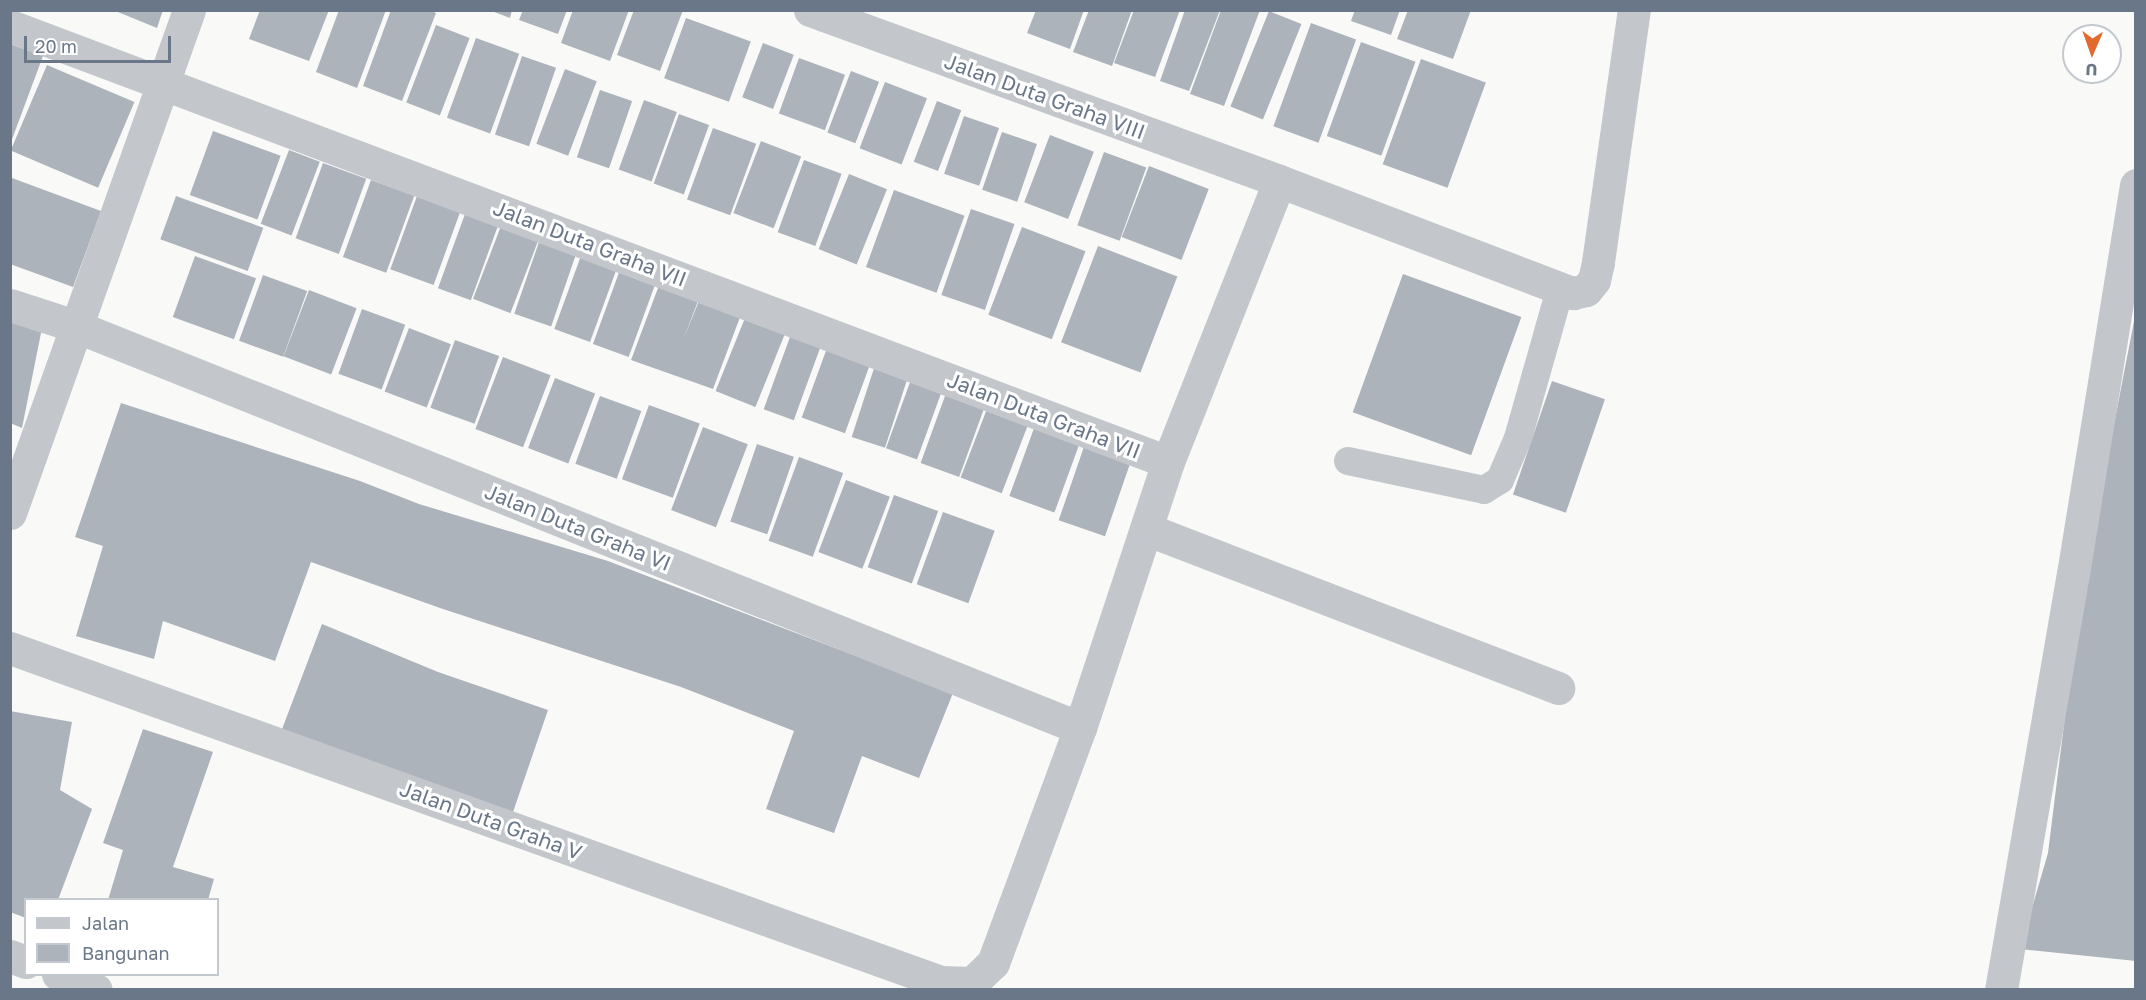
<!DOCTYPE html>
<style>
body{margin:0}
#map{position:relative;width:2146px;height:1000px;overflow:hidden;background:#f9faf8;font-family:"Golos Text",sans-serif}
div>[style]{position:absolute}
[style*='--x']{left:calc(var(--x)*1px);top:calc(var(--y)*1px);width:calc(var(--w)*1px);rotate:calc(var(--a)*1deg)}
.building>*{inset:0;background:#acb3ba;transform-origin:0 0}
.lane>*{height:28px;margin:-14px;padding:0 14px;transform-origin:14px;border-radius:14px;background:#c3c7cb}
.street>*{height:33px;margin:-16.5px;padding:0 16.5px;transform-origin:16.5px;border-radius:16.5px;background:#c3c7cb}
span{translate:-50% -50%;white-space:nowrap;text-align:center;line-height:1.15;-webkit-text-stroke:6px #fff;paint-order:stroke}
.street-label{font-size:21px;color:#697788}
.frame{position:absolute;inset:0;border:12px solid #697788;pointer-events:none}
.legend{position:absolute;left:24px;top:898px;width:195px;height:78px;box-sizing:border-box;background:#fff;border:2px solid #c3c9cf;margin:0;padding:8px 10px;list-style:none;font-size:18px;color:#697788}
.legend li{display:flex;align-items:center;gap:12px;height:30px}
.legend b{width:30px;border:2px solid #c3c9cf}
.north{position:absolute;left:2062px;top:24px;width:60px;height:60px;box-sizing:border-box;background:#fff;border:2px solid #c3c9cf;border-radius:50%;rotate:182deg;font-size:16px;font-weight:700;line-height:24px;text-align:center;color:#697788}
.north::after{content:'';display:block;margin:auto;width:21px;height:27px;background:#e36a2e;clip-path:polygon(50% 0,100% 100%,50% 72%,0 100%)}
.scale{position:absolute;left:24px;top:36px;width:147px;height:27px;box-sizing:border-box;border:3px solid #697788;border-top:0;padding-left:8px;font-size:18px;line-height:21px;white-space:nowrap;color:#697788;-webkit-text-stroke:4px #fff;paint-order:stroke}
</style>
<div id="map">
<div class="building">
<div style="clip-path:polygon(113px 10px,163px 10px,157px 28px)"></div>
<div style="clip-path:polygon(260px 10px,329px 10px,309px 61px,249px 39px)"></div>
<div style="clip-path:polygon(339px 10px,386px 10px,357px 88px,316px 72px)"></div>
<div style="clip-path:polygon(391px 10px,429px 10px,436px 13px,402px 101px,363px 86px)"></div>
<div style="clip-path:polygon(489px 10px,512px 10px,510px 18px)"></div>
<div style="clip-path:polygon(523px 10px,567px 10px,558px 34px,519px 20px)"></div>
<div style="clip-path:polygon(573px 10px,629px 10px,610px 61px,561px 43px)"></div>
<div style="clip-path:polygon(634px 10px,683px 10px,660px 71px,617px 55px)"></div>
<div style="clip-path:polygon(1036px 10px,1084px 10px,1070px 49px,1027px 33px)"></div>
<div style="clip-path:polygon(1089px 10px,1132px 10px,1112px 66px,1073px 52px)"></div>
<div style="clip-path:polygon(1134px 10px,1180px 10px,1155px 77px,1114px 63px)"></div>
<div style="clip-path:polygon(1185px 10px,1220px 10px,1189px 91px,1160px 81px)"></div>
<div style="clip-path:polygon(1221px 10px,1260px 10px,1224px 106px,1190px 94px)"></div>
<div style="clip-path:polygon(1355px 10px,1400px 10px,1391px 35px,1351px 21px)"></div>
<div style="clip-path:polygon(1408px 10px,1471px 10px,1453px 59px,1397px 39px)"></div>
<div style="left:1269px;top:11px;width:35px;height:103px;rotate:22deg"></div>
<div style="left:686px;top:18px;width:69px;height:64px;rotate:20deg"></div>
<div style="left:1311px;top:23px;width:48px;height:110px;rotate:20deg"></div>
<div style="left:436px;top:25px;width:36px;height:83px;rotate:21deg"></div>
<div style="left:476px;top:38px;width:46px;height:85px;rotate:20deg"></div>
<div style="left:1361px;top:42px;width:58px;height:100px;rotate:20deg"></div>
<div style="left:763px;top:43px;width:33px;height:58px;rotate:21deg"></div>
<div style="clip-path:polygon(10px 44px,43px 56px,11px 142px,10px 142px)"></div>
<div style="left:522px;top:56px;width:36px;height:83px;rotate:19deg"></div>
<div style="left:799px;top:58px;width:49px;height:59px;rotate:20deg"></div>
<div style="left:1421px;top:59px;width:69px;height:112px;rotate:20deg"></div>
<div style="left:47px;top:65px;width:95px;height:93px;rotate:23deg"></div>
<div style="left:565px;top:69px;width:34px;height:80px;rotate:21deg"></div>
<div style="left:851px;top:71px;width:30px;height:66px;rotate:21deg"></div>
<div style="left:885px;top:82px;width:45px;height:71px;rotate:21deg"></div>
<div style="left:600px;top:90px;width:34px;height:71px;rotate:19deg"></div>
<div style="left:644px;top:100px;width:35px;height:74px;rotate:20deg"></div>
<div style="left:937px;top:101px;width:26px;height:65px;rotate:21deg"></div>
<div style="left:679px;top:114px;width:32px;height:74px;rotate:20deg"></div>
<div style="left:964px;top:116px;width:37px;height:61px;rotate:19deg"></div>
<div style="left:713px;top:128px;width:46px;height:76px;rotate:20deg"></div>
<div style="left:213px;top:131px;width:72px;height:68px;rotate:20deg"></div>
<div style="left:1002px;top:132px;width:37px;height:61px;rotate:19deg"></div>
<div style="left:1050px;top:135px;width:47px;height:72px;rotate:21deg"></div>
<div style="left:761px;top:141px;width:43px;height:77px;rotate:21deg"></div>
<div style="left:289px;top:150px;width:33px;height:79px;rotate:21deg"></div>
<div style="left:1104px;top:152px;width:45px;height:78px;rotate:20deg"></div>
<div style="left:804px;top:160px;width:40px;height:77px;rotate:20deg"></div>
<div style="left:323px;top:163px;width:46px;height:80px;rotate:20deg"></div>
<div style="left:1149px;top:166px;width:64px;height:76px;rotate:21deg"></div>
<div style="left:849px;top:174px;width:41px;height:81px;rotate:22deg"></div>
<div style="clip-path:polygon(12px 178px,101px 211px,73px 287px,10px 264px)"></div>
<div style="left:371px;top:180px;width:46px;height:82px;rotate:20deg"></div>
<div style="left:894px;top:190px;width:75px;height:82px;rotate:20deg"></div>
<div style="left:176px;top:196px;width:93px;height:46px;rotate:20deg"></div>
<div style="left:417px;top:196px;width:46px;height:78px;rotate:20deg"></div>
<div style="left:971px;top:209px;width:46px;height:91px;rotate:19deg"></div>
<div style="left:465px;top:214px;width:35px;height:79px;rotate:20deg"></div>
<div style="left:501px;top:226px;width:40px;height:78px;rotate:21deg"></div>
<div style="left:1022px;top:227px;width:68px;height:94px;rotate:21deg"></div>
<div style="left:540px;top:239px;width:39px;height:79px;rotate:19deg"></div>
<div style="left:1098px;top:246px;width:85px;height:103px;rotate:21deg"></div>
<div style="left:582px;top:253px;width:38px;height:81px;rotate:20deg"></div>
<div style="left:195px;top:256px;width:65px;height:65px;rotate:20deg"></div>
<div style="left:621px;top:267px;width:38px;height:82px;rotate:20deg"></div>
<div style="left:1403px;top:274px;width:126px;height:147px;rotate:20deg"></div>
<div style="left:263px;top:275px;width:47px;height:70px;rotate:20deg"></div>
<div style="clip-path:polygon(661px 280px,700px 296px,683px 340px,701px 296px,742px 312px,713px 389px,631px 360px)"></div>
<div style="left:309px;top:290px;width:51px;height:71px;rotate:21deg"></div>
<div style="left:362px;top:309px;width:46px;height:69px;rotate:20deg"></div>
<div style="left:747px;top:313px;width:43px;height:84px;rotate:22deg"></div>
<div style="clip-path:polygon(10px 319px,42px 328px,22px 428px,10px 423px)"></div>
<div style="clip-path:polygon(2134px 321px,2136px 321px,2136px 961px,2020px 949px,2048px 853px,2068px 692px,2106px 466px)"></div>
<div style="left:409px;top:328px;width:45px;height:68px;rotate:21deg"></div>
<div style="left:790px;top:337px;width:32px;height:77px;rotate:20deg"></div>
<div style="left:455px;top:340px;width:47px;height:72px;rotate:20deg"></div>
<div style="left:827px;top:348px;width:46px;height:74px;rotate:20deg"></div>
<div style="left:503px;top:357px;width:51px;height:77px;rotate:21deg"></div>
<div style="left:877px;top:359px;width:35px;height:82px;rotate:18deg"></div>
<div style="left:913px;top:374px;width:33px;height:79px;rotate:20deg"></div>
<div style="left:555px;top:378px;width:43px;height:75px;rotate:21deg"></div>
<div style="left:1552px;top:381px;width:56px;height:120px;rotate:19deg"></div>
<div style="left:949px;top:385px;width:41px;height:83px;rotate:20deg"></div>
<div style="left:600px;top:396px;width:44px;height:72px;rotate:20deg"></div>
<div style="left:990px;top:401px;width:44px;height:82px;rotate:21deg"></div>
<div style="clip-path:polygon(121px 403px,360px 481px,419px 504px,608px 561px,953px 693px,919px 778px,862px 756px,834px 833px,766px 809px,794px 731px,681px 687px,440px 608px,311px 562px,275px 661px,163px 621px,154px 659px,76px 636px,103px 546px,75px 537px)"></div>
<div style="left:649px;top:405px;width:54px;height:79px;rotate:20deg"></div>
<div style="left:1037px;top:420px;width:48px;height:81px;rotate:20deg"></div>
<div style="left:703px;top:427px;width:48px;height:89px;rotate:21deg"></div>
<div style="left:1087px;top:438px;width:49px;height:87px;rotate:19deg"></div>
<div style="left:757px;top:444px;width:39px;height:82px;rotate:19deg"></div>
<div style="left:799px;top:457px;width:47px;height:89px;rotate:20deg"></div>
<div style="left:846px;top:480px;width:47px;height:77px;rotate:21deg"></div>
<div style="left:894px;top:495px;width:47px;height:77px;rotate:20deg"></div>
<div style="left:943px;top:512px;width:55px;height:77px;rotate:20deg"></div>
<div style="clip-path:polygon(322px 624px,438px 672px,548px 710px,512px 815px,279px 737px)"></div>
<div style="clip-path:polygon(10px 711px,72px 722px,60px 790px,92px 809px,58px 900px,26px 900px,26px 918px,10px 912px)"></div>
<div style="clip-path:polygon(143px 729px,213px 752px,173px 867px,214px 879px,208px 900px,108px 900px,123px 850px,103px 843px)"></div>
</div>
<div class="lane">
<div style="--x:1348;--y:461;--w:139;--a:12"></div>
<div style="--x:1484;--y:490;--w:19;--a:-32"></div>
<div style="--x:1500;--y:480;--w:46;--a:-66.8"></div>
<div style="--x:1518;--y:438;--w:154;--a:-74.2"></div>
</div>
<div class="street">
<div style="--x:810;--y:10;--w:499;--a:20"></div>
<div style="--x:1279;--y:181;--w:315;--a:20.9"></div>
<div style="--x:1573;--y:293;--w:13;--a:-13"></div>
<div style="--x:1586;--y:290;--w:13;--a:-51"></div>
<div style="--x:1594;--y:280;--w:18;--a:-77"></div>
<div style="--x:1598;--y:262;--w:255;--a:-81.9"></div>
<div style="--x:10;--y:26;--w:1237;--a:20.63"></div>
<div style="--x:10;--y:305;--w:68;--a:17.9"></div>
<div style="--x:75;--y:326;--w:1082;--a:21.8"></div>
<div style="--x:10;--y:513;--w:534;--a:-70.41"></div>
<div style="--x:1146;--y:529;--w:442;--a:21.1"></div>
<div style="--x:10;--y:648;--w:989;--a:19.74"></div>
<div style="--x:941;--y:982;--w:31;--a:2"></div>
<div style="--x:972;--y:983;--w:29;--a:-44"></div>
<div style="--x:993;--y:963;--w:251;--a:-69.7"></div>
<div style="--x:1080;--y:728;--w:280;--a:-71.7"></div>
<div style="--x:1168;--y:462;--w:302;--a:-68.4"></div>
<div style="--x:10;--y:956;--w:17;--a:21"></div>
<div style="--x:58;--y:974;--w:41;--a:22.8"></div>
<div style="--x:2001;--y:990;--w:422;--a:-80.2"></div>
<div style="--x:2073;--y:574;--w:394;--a:-80.8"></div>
</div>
<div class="street-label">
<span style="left:1045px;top:96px;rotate:20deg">Jalan Duta Graha VIII</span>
<span style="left:590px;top:243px;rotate:21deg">Jalan Duta Graha VII</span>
<span style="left:1044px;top:415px;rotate:21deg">Jalan Duta Graha VII</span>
<span style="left:578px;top:527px;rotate:22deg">Jalan Duta Graha VI</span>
<span style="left:491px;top:820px;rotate:20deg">Jalan Duta Graha V</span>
</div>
<div class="frame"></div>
<ul class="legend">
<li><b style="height:8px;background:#c3c7cb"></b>Jalan</li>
<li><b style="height:16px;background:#acb3ba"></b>Bangunan</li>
</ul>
<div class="north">U</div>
<div class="scale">20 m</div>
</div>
